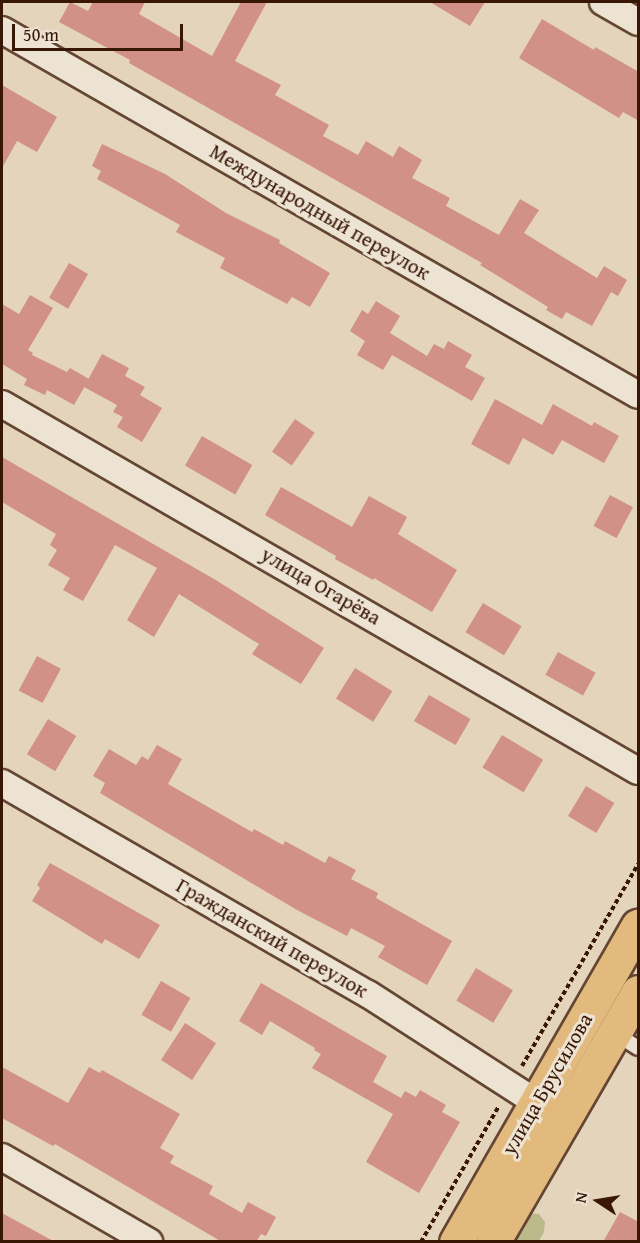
<!DOCTYPE html>
<meta charset="utf-8">
<style>
body{margin:0}
#map{position:relative;width:640px;height:1243px;overflow:hidden;background:#e3d4bb;font-family:"Gentium Book Plus",serif}
div>[style]{position:absolute}
[style*='--x']{left:calc(var(--x)*1px);top:calc(var(--y)*1px);width:calc(var(--w)*1px);rotate:calc(var(--a)*1deg)}
.green>*{inset:0;background:#bcba8b}
.building>*{inset:0;background:#d19187;transform-origin:0 0}
.path>*{height:4px;margin-top:-2px;transform-origin:0;background:repeating-linear-gradient(90deg,#391706 0 4.5px,transparent 0 7.5px)}
.roads{filter:drop-shadow(2px 0 #644633) drop-shadow(-2px 0 #644633) drop-shadow(0 2px #644633) drop-shadow(0 -2px #644633)}
.service>*{height:14px;margin:-7px;padding:0 7px;transform-origin:7px;border-radius:7px;background:#ede3d3}
.minor>*{height:26px;margin:-13px;padding:0 13px;transform-origin:13px;border-radius:13px;background:#ede3d3}
.primary>*{height:33px;margin:-16.5px;padding:0 16.5px;transform-origin:16.5px;border-radius:16.5px;background:#e2ba7e}
span{translate:-50% -50%;white-space:nowrap;text-align:center;line-height:1.15;-webkit-text-stroke:6px #ede3d3;paint-order:stroke}
.street-label{font-size:21px;color:#391706}
.frame{position:absolute;inset:0;border:3px solid #391706;pointer-events:none}
.north{position:absolute;left:568px;top:1171px;width:60px;height:60px;-webkit-text-stroke:4px #ede3d3;paint-order:stroke;rotate:282deg;font-size:16px;font-weight:700;line-height:24px;text-align:center;color:#391706}
.north::after{content:'';display:block;margin:auto;width:21px;height:27px;background:#391706;clip-path:polygon(50% 0,100% 100%,50% 72%,0 100%)}
.scale{position:absolute;left:12px;top:24px;width:171px;height:27px;box-sizing:border-box;border:3px solid #391706;border-top:0;padding-left:8px;font-size:18px;line-height:21px;white-space:nowrap;color:#391706;-webkit-text-stroke:4px #ede3d3;paint-order:stroke}
</style>
<div id="map">
<div class="green">
<div style="clip-path:polygon(528px 1213px,539px 1214px,545px 1222px,544px 1232px,539px 1241px,507px 1242px)"></div>
</div>
<div class="building">
<div style="clip-path:polygon(70px 2px,88px 11px,93px 2px,145px 2px,139px 14px,212px 56px,241px 2px,267px 2px,235px 61px,281px 85px,275px 95px,329px 125px,323px 136px,358px 155px,366px 141px,393px 157px,399px 146px,422px 160px,412px 178px,450px 198px,446px 206px,499px 235px,520px 199px,539px 210px,524px 233px,597px 278px,604px 266px,627px 280px,618px 296px,611px 292px,592px 326px,566px 312px,562px 319px,546px 310px,548px 307px,480px 265px,482px 263px,129px 63px,130px 60px,59px 22px)"></div>
<div style="clip-path:polygon(430px 2px,485px 2px,470px 26px)"></div>
<div style="clip-path:polygon(542px 19px,594px 50px,595px 47px,639px 72px,639px 121px,623px 112px,619px 118px,519px 58px)"></div>
<div style="clip-path:polygon(2px 85px,57px 117px,37px 152px,17px 141px,2px 168px)"></div>
<div style="clip-path:polygon(102px 144px,165px 174px,226px 213px,280px 240px,279px 243px,330px 273px,310px 307px,292px 297px,287px 304px,220px 268px,225px 258px,176px 232px,180px 225px,97px 179px,101px 171px,92px 166px)"></div>
<div style="left:69px;top:263px;width:22px;height:40px;rotate:30deg"></div>
<div style="clip-path:polygon(30px 295px,53px 308px,28px 350px,33px 353px,32px 355px,67px 372px,70px 368px,89px 379px,74px 405px,47px 390px,45px 395px,24px 385px,27px 379px,2px 364px,2px 304px,19px 314px)"></div>
<div style="clip-path:polygon(376px 301px,400px 316px,390px 333px,427px 356px,434px 344px,444px 349px,448px 341px,472px 355px,465px 367px,485px 378px,472px 401px,392px 355px,383px 370px,357px 355px,365px 341px,350px 331px,362px 310px,368px 314px)"></div>
<div style="clip-path:polygon(102px 354px,129px 368px,125px 376px,145px 387px,140px 395px,162px 408px,142px 442px,117px 427px,123px 417px,113px 412px,117px 405px,84px 387px)"></div>
<div style="clip-path:polygon(495px 399px,542px 425px,553px 404px,592px 426px,594px 422px,619px 436px,604px 463px,562px 440px,553px 455px,523px 438px,509px 465px,471px 444px)"></div>
<div style="left:295px;top:419px;width:24px;height:40px;rotate:35deg"></div>
<div style="left:202px;top:436px;width:58px;height:34px;rotate:30deg"></div>
<div style="clip-path:polygon(2px 457px,214px 579px,324px 648px,301px 684px,252px 654px,259px 644px,179px 594px,154px 637px,127px 620px,157px 568px,115px 545px,83px 601px,63px 590px,70px 578px,48px 565px,57px 550px,50px 545px,56px 534px,2px 502px)"></div>
<div style="clip-path:polygon(281px 487px,352px 527px,369px 496px,407px 517px,398px 534px,457px 570px,432px 612px,374px 578px,373px 580px,335px 559px,336px 556px,265px 515px)"></div>
<div style="left:610px;top:495px;width:26px;height:35px;rotate:28deg"></div>
<div style="left:483px;top:603px;width:45px;height:34px;rotate:31deg"></div>
<div style="left:558px;top:652px;width:43px;height:26px;rotate:29deg"></div>
<div style="left:37px;top:656px;width:27px;height:39px;rotate:28deg"></div>
<div style="left:355px;top:668px;width:44px;height:36px;rotate:32deg"></div>
<div style="left:429px;top:695px;width:48px;height:30px;rotate:30deg"></div>
<div style="left:48px;top:719px;width:33px;height:41px;rotate:31deg"></div>
<div style="left:502px;top:735px;width:48px;height:38px;rotate:31deg"></div>
<div style="clip-path:polygon(157px 745px,182px 759px,168px 784px,252px 832px,254px 829px,283px 845px,285px 841px,325px 863px,329px 856px,356px 870px,351px 879px,378px 893px,376px 898px,452px 941px,427px 985px,378px 957px,385px 946px,351px 928px,347px 936px,297px 910px,100px 793px,105px 783px,93px 776px,109px 749px,136px 765px,142px 756px,148px 760px)"></div>
<div style="left:586px;top:786px;width:33px;height:35px;rotate:31deg"></div>
<div style="clip-path:polygon(50px 863px,160px 925px,139px 959px,105px 939px,102px 944px,32px 901px,40px 888px,37px 885px)"></div>
<div style="left:476px;top:968px;width:43px;height:38px;rotate:31deg"></div>
<div style="left:161px;top:981px;width:34px;height:39px;rotate:30deg"></div>
<div style="clip-path:polygon(261px 983px,387px 1056px,373px 1082px,401px 1098px,405px 1091px,416px 1097px,420px 1090px,446px 1105px,442px 1112px,460px 1122px,419px 1193px,366px 1162px,393px 1114px,312px 1068px,321px 1054px,314px 1050px,315px 1048px,270px 1021px,262px 1035px,239px 1021px)"></div>
<div style="left:185px;top:1023px;width:37px;height:44px;rotate:33deg"></div>
<div style="clip-path:polygon(2px 1067px,68px 1103px,89px 1067px,100px 1073px,102px 1070px,180px 1114px,160px 1148px,174px 1156px,170px 1163px,213px 1186px,209px 1194px,242px 1213px,248px 1202px,276px 1217px,266px 1236px,261px 1234px,256px 1242px,222px 1242px,55px 1144px,53px 1146px,2px 1118px)"></div>
<div style="clip-path:polygon(620px 1212px,639px 1222px,639px 1242px,603px 1242px)"></div>
<div style="clip-path:polygon(2px 1213px,55px 1242px,2px 1242px)"></div>
</div>
<div class="path">
<div style="--x:522;--y:1066;--w:233;--a:-60.1"></div>
<div style="--x:421;--y:1242;--w:157;--a:-60.2"></div>
</div>
<div class="roads">
<div class="service">
<div style="--x:615;--y:1033;--w:27;--a:33"></div>
</div>
<div class="minor">
<div style="--x:603;--y:2;--w:40;--a:29.7"></div>
<div style="--x:2;--y:30;--w:733;--a:29.85"></div>
<div style="--x:2;--y:404;--w:734;--a:29.99"></div>
<div style="--x:2;--y:783;--w:422;--a:30"></div>
<div style="--x:368;--y:994;--w:201;--a:32.8"></div>
<div style="--x:2;--y:1157;--w:170;--a:30"></div>
</div>
<div class="primary">
<div style="--x:456;--y:1242;--w:365;--a:-60.1"></div>
<div style="--x:493;--y:1242;--w:289;--a:-59.9"></div>
</div>
</div>
<div class="street-label">
<span style="left:320px;top:212px;rotate:30deg">Международный переулок</span>
<span style="left:321px;top:586px;rotate:30deg">улица Огарёва</span>
<span style="left:272px;top:938px;rotate:30deg">Гражданский переулок</span>
<span style="left:547px;top:1084px;rotate:-60deg">улица Брусилова</span>
</div>
<div class="frame"></div>
<div class="north">N</div>
<div class="scale">50 m</div>
</div>
